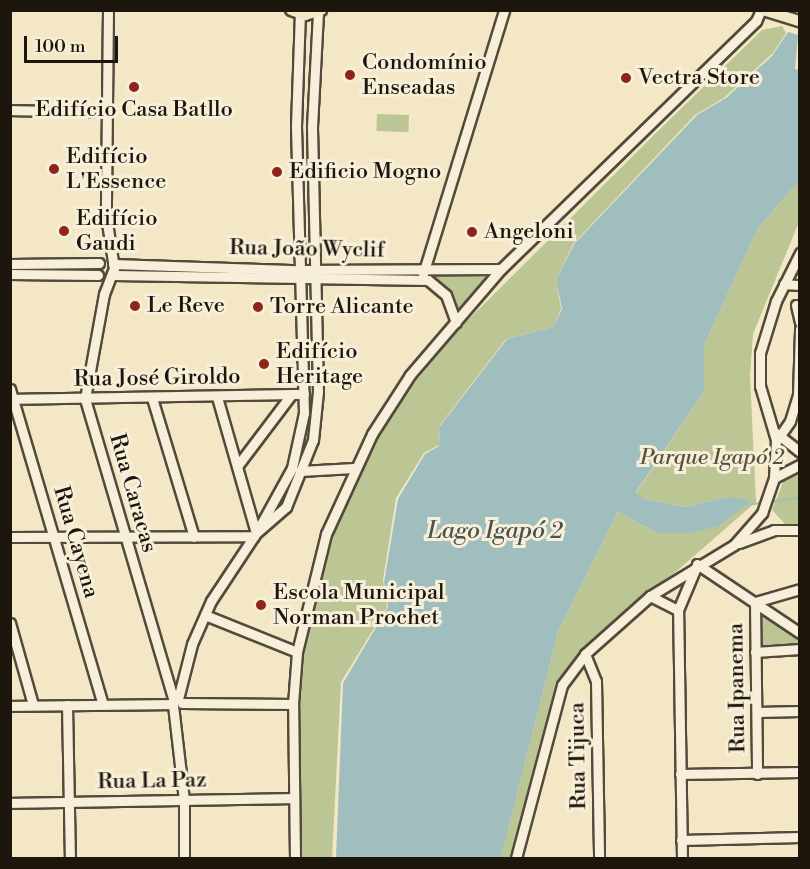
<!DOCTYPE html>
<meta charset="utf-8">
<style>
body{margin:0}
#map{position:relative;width:810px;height:869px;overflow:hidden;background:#f3e7c5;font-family:"Libre Bodoni",serif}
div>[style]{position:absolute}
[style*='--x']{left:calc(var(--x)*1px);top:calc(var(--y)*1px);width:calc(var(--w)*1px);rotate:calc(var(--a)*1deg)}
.green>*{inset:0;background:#bcc594;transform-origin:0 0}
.water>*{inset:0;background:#a0bebe}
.stream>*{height:2px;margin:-1px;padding:0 1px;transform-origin:1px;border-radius:1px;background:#a0bebe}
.roads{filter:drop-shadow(2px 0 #524a3b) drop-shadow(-2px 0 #524a3b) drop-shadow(0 2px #524a3b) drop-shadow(0 -2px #524a3b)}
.minor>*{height:9px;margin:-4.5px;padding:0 4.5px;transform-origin:4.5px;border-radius:4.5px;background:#f7efd9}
.major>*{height:10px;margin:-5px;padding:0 5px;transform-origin:5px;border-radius:5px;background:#f3e7c5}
.dots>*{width:16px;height:16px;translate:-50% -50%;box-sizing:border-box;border:3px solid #f7efd9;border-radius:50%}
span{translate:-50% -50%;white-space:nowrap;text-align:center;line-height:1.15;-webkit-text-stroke:6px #f7efd9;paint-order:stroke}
.poi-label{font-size:22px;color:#1d160d}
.left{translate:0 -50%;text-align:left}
.street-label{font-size:22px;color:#1d160d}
.park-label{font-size:22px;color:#55533c;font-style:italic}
.water-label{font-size:24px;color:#4b514b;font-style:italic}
.frame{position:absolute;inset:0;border:12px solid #1d160d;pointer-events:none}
.scale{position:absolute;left:24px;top:36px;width:94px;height:27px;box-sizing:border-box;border:3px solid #1d160d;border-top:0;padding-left:8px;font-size:18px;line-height:21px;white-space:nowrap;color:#1d160d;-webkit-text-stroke:4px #f7efd9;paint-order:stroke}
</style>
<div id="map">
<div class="green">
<div style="clip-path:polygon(782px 26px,786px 33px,773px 53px,724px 98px,695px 115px,573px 244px,556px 280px,561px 309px,553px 327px,506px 339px,440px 425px,439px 445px,424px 453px,396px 498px,383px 580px,387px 607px,341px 682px,332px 858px,299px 858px,299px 688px,307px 628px,326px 547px,358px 474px,399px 401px,461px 327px,657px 132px,762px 30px)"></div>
<div style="left:377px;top:114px;width:32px;height:17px;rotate:2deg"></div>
<div style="clip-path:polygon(799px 181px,799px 222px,753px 334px,750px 376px,756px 502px,571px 663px,514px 858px,501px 858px,558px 632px,618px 512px,657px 533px,728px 497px,685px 507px,644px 499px,636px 493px,704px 391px,704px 345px,758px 228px)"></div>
<div style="clip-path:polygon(491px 273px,457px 311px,453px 295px,435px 278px,437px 274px)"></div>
<div style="clip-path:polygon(799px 471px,799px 525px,786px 525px,772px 510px,787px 472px)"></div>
<div style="clip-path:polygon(761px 610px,799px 636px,799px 647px,757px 651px)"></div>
</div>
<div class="water">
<div style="clip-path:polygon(788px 32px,798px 35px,795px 69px,800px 70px,799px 181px,758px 228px,704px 345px,704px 391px,636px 492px,644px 499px,685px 507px,728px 497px,750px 501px,719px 526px,691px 533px,657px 533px,618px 512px,558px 632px,501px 858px,336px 858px,343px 683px,388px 607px,384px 582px,398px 499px,425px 454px,439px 446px,440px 426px,507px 339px,553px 327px,562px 309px,556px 280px,574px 244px,697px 115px,726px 98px,772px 56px)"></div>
</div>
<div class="stream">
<div style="--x:770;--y:502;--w:30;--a:-8"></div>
<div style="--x:746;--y:505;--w:15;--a:-8"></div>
</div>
<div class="roads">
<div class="minor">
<div style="--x:108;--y:10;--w:206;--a:90.6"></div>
<div style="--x:106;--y:216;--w:53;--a:81.3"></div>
<div style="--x:114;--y:268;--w:28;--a:111"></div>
<div style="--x:104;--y:294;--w:107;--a:100.3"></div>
<div style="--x:85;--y:399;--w:315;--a:73.6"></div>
<div style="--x:10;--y:110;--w:97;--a:1.2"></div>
<div style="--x:10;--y:264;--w:89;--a:-0.6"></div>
<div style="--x:113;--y:264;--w:185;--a:1.9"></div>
<div style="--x:298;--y:270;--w:203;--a:-0.3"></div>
<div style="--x:10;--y:274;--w:88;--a:0.7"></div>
<div style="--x:423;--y:274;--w:276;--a:-72.9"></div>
<div style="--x:113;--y:275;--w:315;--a:0.9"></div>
<div style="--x:428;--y:280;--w:23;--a:40"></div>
<div style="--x:446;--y:295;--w:29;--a:70"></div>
<div style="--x:784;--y:284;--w:16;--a:4"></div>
<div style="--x:796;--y:305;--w:18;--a:77"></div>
<div style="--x:10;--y:389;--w:329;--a:73.6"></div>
<div style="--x:217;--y:397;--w:141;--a:74"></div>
<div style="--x:152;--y:398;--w:145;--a:73.2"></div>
<div style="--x:10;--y:399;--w:294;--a:-1"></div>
<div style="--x:776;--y:433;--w:31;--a:38"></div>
<div style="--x:779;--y:437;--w:19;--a:-55"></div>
<div style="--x:790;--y:421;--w:28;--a:-73"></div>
<div style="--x:798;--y:394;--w:65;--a:-88.2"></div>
<div style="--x:238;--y:465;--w:88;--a:-52.9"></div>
<div style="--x:300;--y:471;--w:54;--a:-3.2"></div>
<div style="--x:774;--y:478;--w:29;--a:-27"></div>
<div style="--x:259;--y:528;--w:68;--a:-61.2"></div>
<div style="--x:292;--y:468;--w:56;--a:-77.7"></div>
<div style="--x:304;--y:413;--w:287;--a:-91.6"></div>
<div style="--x:296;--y:126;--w:112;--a:-88"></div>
<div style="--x:10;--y:537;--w:244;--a:-0.2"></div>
<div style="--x:739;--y:543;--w:37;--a:-20"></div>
<div style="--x:774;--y:530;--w:26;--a:0"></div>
<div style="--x:697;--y:564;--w:124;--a:33.8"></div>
<div style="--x:650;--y:596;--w:31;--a:27"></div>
<div style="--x:755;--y:602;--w:172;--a:89.3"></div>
<div style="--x:755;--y:602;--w:47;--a:-16.1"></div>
<div style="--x:205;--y:615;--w:99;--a:21.9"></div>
<div style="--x:10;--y:623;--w:85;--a:74.3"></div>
<div style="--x:755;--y:652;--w:45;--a:-3.8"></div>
<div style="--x:585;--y:654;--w:29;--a:68"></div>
<div style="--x:596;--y:681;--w:177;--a:89"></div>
<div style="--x:178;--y:699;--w:57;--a:-75.7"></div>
<div style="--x:192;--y:644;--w:47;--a:-66.2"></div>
<div style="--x:211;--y:601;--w:82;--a:-56.5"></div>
<div style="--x:256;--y:533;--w:40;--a:-41"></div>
<div style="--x:286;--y:507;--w:72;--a:-68.1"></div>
<div style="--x:313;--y:440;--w:48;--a:-84.1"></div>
<div style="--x:318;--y:392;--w:265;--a:-91.3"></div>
<div style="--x:312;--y:127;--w:115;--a:-87"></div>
<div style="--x:182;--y:703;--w:111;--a:0.5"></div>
<div style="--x:67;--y:705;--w:153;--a:88.9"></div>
<div style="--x:173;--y:705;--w:96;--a:83.4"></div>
<div style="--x:184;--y:800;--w:58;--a:90"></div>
<div style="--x:10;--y:706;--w:163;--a:-0.7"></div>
<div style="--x:757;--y:712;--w:43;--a:-1.3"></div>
<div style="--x:680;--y:774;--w:120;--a:-1"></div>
<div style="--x:10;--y:803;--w:283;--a:-1"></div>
<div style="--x:681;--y:840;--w:119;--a:-1.4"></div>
<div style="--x:295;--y:858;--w:154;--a:-90.7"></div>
<div style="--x:293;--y:704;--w:52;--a:-85.6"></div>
<div style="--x:297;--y:652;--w:122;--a:-76.2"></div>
<div style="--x:326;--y:534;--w:110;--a:-65.3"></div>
<div style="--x:372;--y:434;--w:70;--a:-57.2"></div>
<div style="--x:410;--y:375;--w:140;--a:-49.4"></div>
<div style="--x:501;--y:269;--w:356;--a:-44.2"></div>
<div style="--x:756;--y:21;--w:12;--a:-66"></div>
<div style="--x:516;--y:858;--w:179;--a:-75.1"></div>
<div style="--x:562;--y:685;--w:39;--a:-53"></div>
<div style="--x:585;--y:654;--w:87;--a:-41.7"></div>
<div style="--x:650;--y:596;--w:98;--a:-31.3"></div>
<div style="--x:734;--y:545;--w:43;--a:-48.8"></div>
<div style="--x:762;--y:513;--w:37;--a:-71"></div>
<div style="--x:774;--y:478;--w:38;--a:-87"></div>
<div style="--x:776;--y:440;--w:56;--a:-106.5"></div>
<div style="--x:760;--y:386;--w:33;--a:-90"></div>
<div style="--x:760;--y:353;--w:54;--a:-72.9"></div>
<div style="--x:776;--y:301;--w:54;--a:-63.4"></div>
<div style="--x:682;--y:858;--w:248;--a:-90.9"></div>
<div style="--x:678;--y:610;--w:49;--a:-67.1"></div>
</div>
<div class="major">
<div style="--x:291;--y:10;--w:15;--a:20"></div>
<div style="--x:305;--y:15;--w:17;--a:-17"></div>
<div style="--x:763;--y:10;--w:39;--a:17"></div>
</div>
</div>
<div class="dots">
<div style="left:350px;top:75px;background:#8f2418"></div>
<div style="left:626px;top:78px;background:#8f2418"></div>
<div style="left:134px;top:87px;background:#8f2418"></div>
<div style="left:54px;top:169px;background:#8f2418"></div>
<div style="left:277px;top:172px;background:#8f2418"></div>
<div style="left:64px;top:231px;background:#8f2418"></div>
<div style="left:472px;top:232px;background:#8f2418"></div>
<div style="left:135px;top:306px;background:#8f2418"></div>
<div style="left:258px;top:307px;background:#8f2418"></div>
<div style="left:264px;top:364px;background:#8f2418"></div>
<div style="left:261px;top:605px;background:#8f2418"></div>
</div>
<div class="poi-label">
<span class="left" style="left:362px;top:75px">Condomínio<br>Enseadas</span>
<span class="left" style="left:638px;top:78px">Vectra Store</span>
<span style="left:134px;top:110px">Edifício Casa Batllo</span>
<span class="left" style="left:66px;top:169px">Edifício<br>L'Essence</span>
<span class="left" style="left:289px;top:172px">Edificio Mogno</span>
<span class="left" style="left:76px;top:231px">Edifício<br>Gaudi</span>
<span class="left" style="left:484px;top:232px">Angeloni</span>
<span class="left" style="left:147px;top:306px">Le Reve</span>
<span class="left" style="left:270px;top:307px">Torre Alicante</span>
<span class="left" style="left:276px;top:364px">Edifício<br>Heritage</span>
<span class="left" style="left:273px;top:605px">Escola Municipal<br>Norman Prochet</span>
</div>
<div class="street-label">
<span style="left:307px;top:249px;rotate:1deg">Rua João Wyclif</span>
<span style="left:157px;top:378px;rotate:-1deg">Rua José Giroldo</span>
<span style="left:133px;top:493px;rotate:74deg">Rua Caracas</span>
<span style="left:76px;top:542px;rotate:74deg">Rua Cayena</span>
<span style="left:737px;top:688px;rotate:-91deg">Rua Ipanema</span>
<span style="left:578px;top:756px;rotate:-91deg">Rua Tijuca</span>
<span style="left:152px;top:781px;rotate:-1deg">Rua La Paz</span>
</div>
<div class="park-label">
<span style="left:712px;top:458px">Parque Igapó 2</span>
</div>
<div class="water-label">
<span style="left:495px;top:532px">Lago Igapó 2</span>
</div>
<div class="frame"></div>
<div class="scale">100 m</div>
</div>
